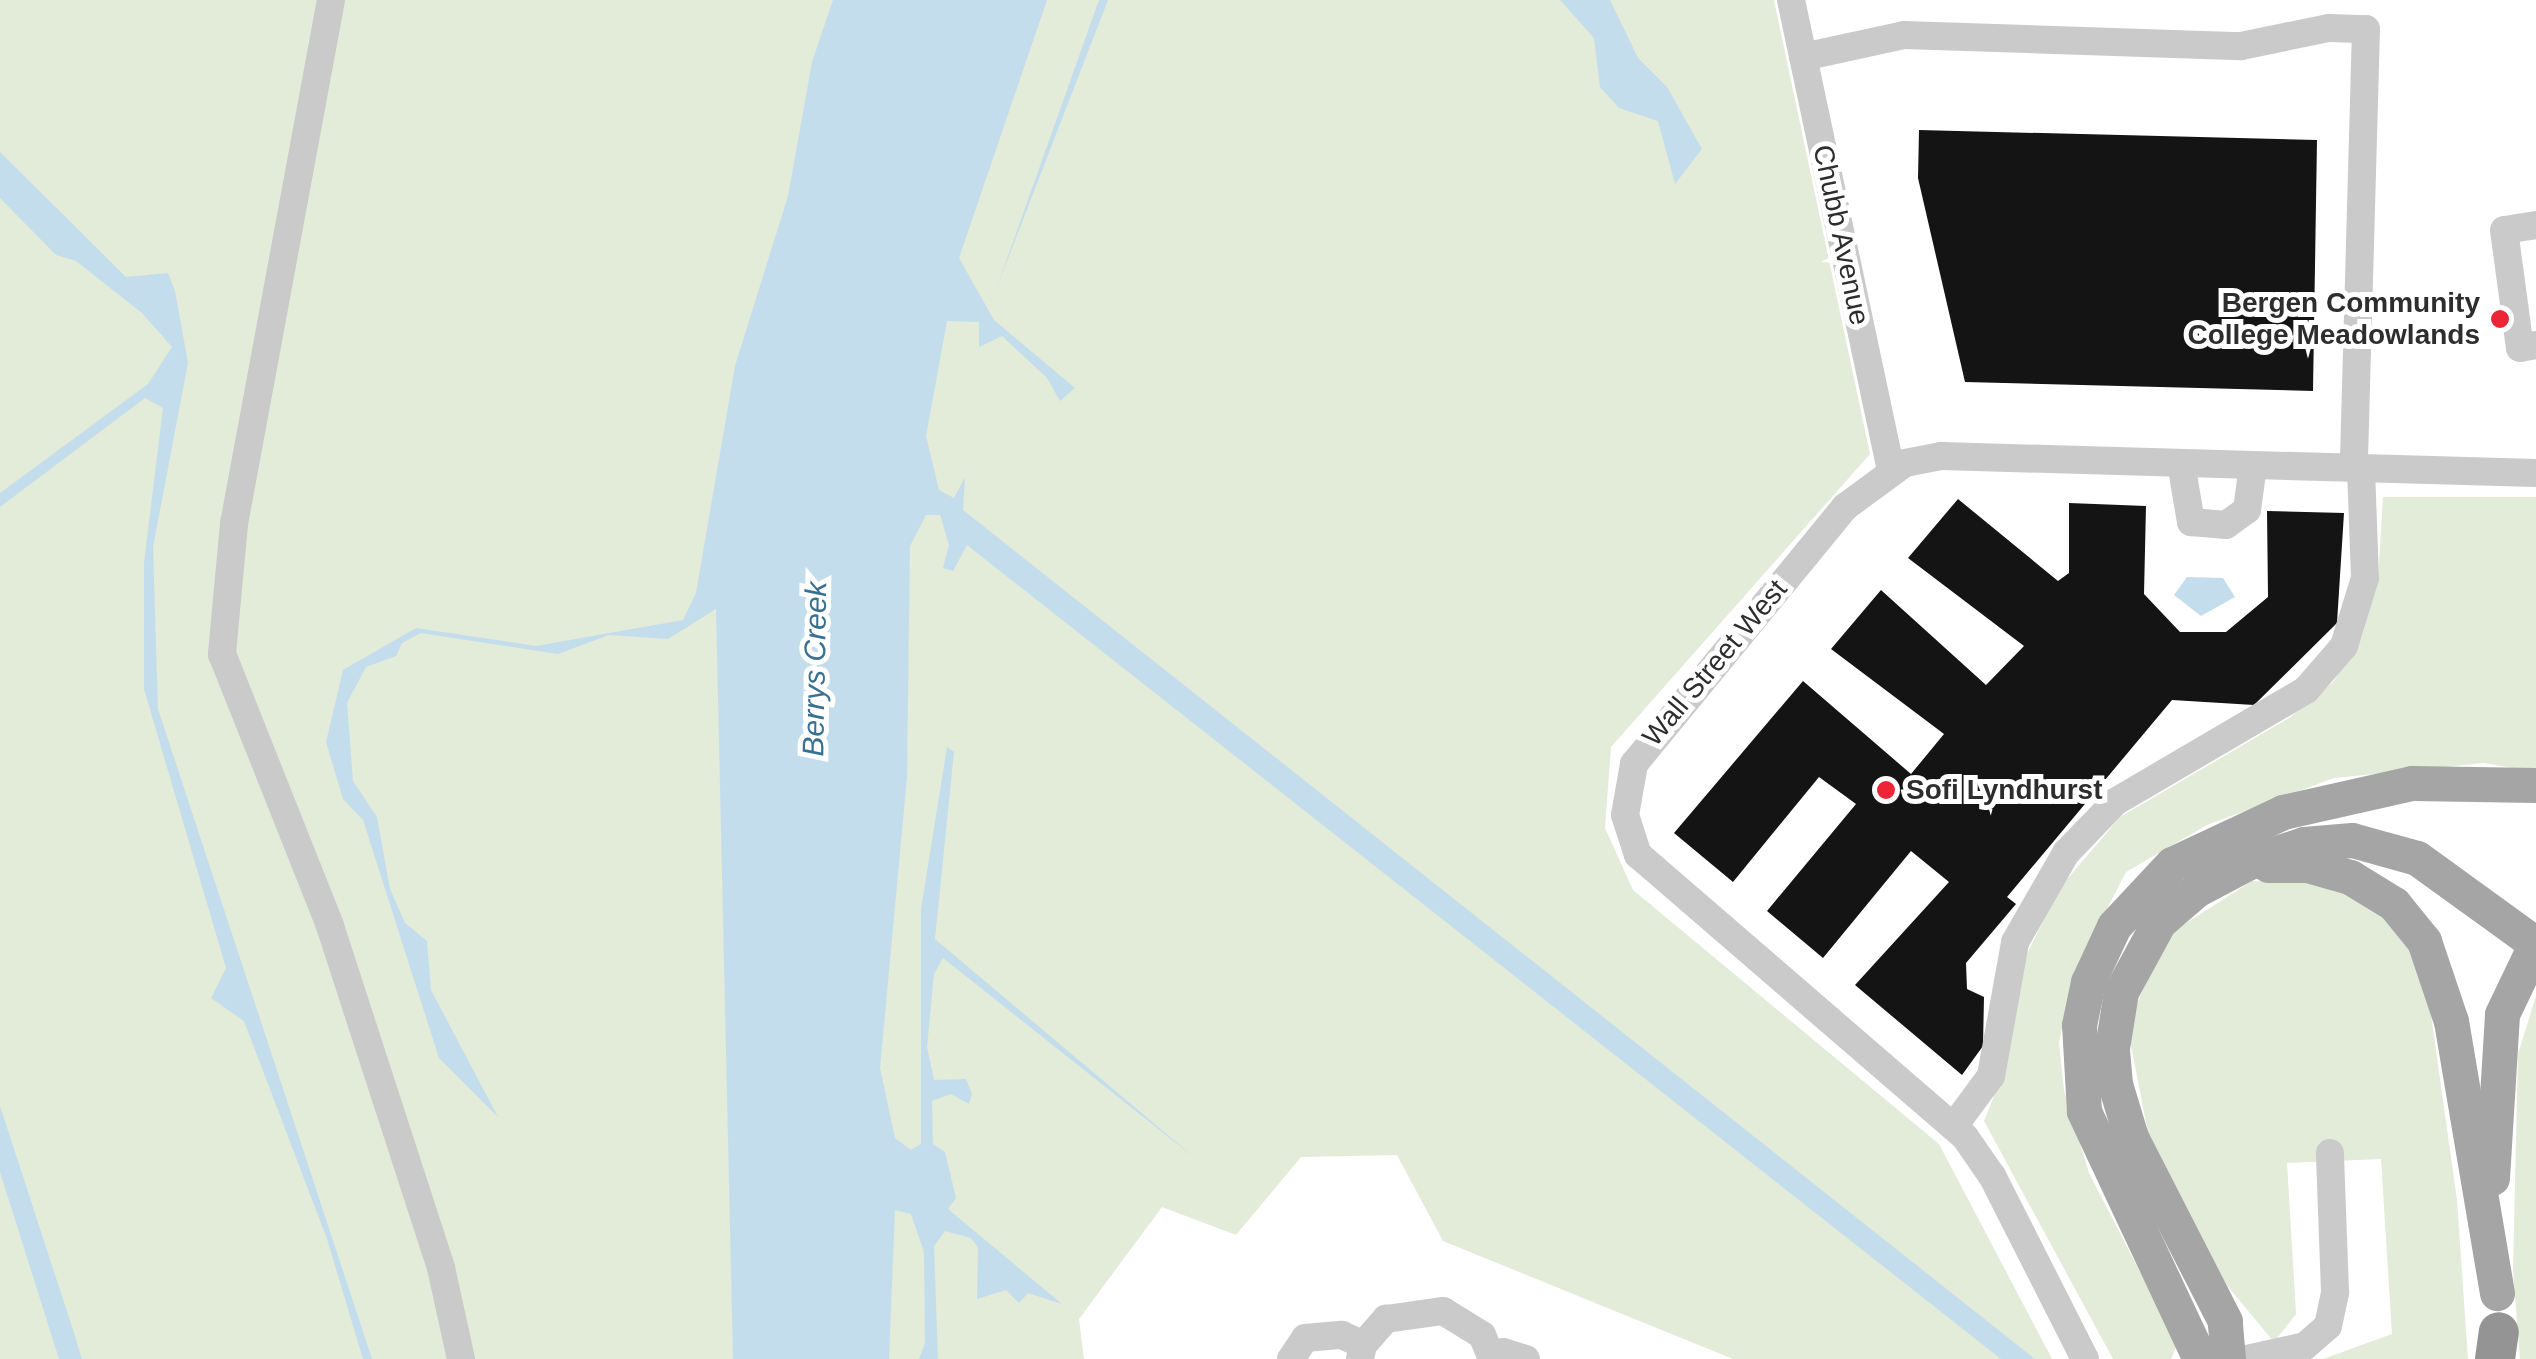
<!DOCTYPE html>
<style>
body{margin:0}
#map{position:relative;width:2536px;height:1359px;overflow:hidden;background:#fff;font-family:Helvetica,sans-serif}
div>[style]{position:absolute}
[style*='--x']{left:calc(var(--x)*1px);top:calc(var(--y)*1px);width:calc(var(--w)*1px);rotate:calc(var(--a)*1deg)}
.green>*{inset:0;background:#e3ebd9}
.water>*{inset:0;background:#c4ddec}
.building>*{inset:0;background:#141414}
.minor>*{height:28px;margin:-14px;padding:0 14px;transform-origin:14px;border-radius:14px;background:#cacaca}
.major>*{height:35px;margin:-17.5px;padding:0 17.5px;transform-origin:17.5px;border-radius:17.5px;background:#a5a5a5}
.highway>*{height:40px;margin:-20px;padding:0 20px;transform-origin:20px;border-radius:20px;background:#949494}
.dots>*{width:28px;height:28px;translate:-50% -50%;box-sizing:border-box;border:5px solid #fff;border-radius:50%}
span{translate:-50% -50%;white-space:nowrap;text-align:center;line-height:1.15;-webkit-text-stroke:10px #fff;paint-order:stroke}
.street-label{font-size:28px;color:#2d2d2d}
.poi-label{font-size:28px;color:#2d2d2d;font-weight:700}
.right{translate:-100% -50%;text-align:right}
.left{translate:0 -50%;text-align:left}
.water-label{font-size:30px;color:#387092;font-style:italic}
</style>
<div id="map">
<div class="green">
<div style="clip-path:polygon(0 0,1774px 0,1870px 454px,1611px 747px,1605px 828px,1633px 890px,1939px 1144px,2052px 1359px,1733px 1359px,1443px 1241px,1397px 1155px,1301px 1157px,1236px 1235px,1162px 1207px,1079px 1319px,1084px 1359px,0 1359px)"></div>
<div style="clip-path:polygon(2383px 497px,2536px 497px,2536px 772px,2484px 763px,2334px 778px,2207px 825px,2126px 872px,2073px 975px,2059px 1042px,2064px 1090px,2089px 1173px,2177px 1344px,2171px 1359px,2113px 1359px,1984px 1121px,2004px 1071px,2027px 954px,2058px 890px,2120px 817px,2289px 718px,2333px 682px,2361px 639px,2378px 582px)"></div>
<div style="clip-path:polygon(2252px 881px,2316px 883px,2379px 906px,2424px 965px,2457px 1200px,2468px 1359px,2323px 1359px,2392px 1334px,2381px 1159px,2287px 1163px,2296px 1314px,2274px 1342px,2220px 1277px,2149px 1138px,2127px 1025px,2169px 934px)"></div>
<div style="clip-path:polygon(2536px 996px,2536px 1359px,2520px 1359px,2513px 1270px,2518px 1054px)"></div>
</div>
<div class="water">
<div style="clip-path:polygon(833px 0,1047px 0,959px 258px,994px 320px,1075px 388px,1060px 401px,1047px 378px,1002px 336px,979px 347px,979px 322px,947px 321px,926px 436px,939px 490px,954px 498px,965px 477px,963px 510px,2035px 1359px,2001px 1359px,967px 545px,953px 571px,943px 568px,949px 545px,940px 515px,926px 515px,910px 546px,907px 777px,880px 1068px,895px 1138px,911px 1150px,921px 1144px,921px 909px,947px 747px,954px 752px,935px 939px,1195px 1158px,943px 958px,934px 974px,927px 1047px,934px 1080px,966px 1079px,972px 1094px,969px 1104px,951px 1094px,932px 1101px,933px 1144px,945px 1152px,956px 1198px,948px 1209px,1062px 1304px,1028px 1293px,1019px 1303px,1006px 1290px,977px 1299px,978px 1248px,971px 1238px,945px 1231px,934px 1246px,938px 1359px,919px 1359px,925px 1343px,924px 1252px,911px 1214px,895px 1210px,889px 1359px,733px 1359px,716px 609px,668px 639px,609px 635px,558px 654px,421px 633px,402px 643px,396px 656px,366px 667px,347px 703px,353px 781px,377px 817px,390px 889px,405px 923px,427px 941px,431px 990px,498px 1117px,439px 1058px,363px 820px,343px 799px,326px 742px,343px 670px,416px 628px,536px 646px,683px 620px,696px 593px,735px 366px,788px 196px,812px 62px)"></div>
<div style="clip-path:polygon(1099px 0,1108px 0,997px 287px)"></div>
<div style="clip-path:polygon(1560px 0,1610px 0,1638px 58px,1667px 87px,1702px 149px,1675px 184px,1658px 121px,1619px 108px,1600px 87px,1594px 38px)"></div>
<div style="clip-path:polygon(0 152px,126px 277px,168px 273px,175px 291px,188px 363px,153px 547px,158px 709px,372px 1359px,363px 1359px,327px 1239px,244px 1021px,211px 998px,226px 968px,144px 689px,144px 563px,163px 408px,145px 398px,0 507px,0 493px,148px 384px,172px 347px,142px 313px,76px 261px,56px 255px,0 198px)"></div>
<div style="clip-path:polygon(2187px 577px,2223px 578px,2235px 597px,2201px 616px,2174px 595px)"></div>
<div style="clip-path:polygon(0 1106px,73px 1330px,82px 1359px,59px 1359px,0 1172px)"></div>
</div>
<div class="building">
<div style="clip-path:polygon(1919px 130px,2317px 140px,2313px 391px,1965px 382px,1918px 178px)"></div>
<div style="clip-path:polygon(1958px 499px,2058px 581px,2069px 573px,2069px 503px,2146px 506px,2144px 594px,2180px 632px,2226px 632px,2268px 597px,2267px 511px,2344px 513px,2337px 623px,2254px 705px,2172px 700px,2007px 897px,2016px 904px,1966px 963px,1967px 989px,1984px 997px,1983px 1046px,1962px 1075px,1855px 985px,1949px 882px,1911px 851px,1823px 958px,1767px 911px,1856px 804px,1819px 777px,1733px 882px,1674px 833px,1803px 681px,1911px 774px,1944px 734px,1831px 649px,1881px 590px,1986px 685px,2024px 646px,1908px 558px)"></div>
</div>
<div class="minor">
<div style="--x:331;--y:0;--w:533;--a:100.49"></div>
<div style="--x:234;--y:524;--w:131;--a:95.3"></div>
<div style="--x:222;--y:654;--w:293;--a:68.3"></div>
<div style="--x:330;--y:926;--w:360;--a:72"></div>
<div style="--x:441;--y:1268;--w:93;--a:77.6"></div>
<div style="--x:1791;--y:0;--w:480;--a:78"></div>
<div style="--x:1803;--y:57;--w:103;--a:-12.3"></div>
<div style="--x:1904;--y:35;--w:337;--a:1.9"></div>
<div style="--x:2241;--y:46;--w:90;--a:-11.6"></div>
<div style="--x:2329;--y:28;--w:37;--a:2"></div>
<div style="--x:2366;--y:29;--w:439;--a:91.6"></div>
<div style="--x:2536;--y:225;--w:32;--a:171"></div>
<div style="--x:2504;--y:230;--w:119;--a:82.3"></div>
<div style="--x:2520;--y:348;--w:16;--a:-11"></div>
<div style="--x:2181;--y:463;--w:60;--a:80.4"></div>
<div style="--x:2191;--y:522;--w:35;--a:5"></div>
<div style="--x:2226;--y:525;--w:26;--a:-36"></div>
<div style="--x:2247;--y:510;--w:45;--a:-82.4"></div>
<div style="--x:1954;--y:1126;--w:62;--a:-53.5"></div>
<div style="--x:1991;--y:1076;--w:136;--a:-79.8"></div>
<div style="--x:2015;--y:942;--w:103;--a:-60.2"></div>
<div style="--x:2066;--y:853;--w:71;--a:-46.1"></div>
<div style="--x:2115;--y:802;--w:221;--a:-30.4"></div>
<div style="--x:2306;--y:690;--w:58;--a:-49.2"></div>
<div style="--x:2344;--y:646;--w:71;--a:-72.8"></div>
<div style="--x:2365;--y:578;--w:109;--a:-92.1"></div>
<div style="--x:1291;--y:1359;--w:25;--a:-56"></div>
<div style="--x:1305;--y:1338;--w:37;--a:-5"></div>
<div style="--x:1342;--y:1335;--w:23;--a:25"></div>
<div style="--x:1360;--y:1359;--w:14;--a:-78"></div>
<div style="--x:1363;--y:1345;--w:35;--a:-49"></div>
<div style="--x:1386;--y:1319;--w:58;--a:-8"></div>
<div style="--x:1443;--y:1311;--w:46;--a:31.6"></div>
<div style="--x:1482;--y:1335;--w:26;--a:67"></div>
<div style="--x:1494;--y:1359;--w:11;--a:-38"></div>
<div style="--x:1503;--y:1352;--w:24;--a:17"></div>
<div style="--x:2085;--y:1359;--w:205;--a:-116.9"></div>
<div style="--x:1992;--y:1176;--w:47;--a:-124.7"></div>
<div style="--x:1965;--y:1137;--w:432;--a:-139.2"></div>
<div style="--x:1638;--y:855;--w:42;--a:-108"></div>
<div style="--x:1625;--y:815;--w:52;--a:-80"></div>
<div style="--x:1634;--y:764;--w:333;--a:-50.6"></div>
<div style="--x:1845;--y:507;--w:74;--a:-36.3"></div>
<div style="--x:1905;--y:463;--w:37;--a:-11"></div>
<div style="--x:1941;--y:456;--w:595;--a:1.64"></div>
<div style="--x:2247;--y:1359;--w:59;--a:-12.6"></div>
<div style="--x:2305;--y:1346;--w:30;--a:-41"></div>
<div style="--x:2328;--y:1326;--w:35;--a:-78"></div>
<div style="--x:2335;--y:1292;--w:139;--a:-92.1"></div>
</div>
<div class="major">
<div style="--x:2268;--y:865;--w:39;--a:0"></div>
<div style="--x:2307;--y:865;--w:45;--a:15.6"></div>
<div style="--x:2350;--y:877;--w:52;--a:31.5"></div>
<div style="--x:2394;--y:904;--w:48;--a:51"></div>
<div style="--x:2424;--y:941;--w:84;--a:71.4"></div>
<div style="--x:2451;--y:1021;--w:276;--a:80.4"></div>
<div style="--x:2492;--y:1178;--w:164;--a:-86.5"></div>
<div style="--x:2502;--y:1014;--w:79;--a:-64.4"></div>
<div style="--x:2200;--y:1359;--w:274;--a:-115.1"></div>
<div style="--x:2084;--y:1111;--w:86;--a:-93.3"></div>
<div style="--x:2079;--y:1025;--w:44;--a:-78.2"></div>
<div style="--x:2088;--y:982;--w:62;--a:-65.1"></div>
<div style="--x:2114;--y:926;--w:85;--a:-46.9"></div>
<div style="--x:2172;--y:864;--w:123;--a:-25.1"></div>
<div style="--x:2283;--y:812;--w:132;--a:-12.7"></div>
<div style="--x:2412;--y:783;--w:124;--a:0.9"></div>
<div style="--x:2228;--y:1359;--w:38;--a:-95"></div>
<div style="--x:2225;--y:1321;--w:207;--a:-117.1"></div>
<div style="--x:2131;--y:1137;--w:55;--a:-106.8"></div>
<div style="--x:2115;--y:1084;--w:36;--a:-95"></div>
<div style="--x:2112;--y:1048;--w:57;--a:-80.9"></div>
<div style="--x:2121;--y:992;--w:80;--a:-61.5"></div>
<div style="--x:2159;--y:922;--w:49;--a:-40.9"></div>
<div style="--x:2196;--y:890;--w:60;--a:-27.8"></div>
<div style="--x:2249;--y:862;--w:58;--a:-18.1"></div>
<div style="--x:2304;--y:844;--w:48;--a:-4.8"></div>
<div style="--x:2352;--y:840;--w:67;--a:15.5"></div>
<div style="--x:2417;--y:858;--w:147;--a:35.9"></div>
</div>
<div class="highway">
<div style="--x:2495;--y:1359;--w:27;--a:-82"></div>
</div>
<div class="dots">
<div style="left:2500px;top:319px;background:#ec2636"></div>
<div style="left:1886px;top:790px;background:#ec2636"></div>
</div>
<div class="street-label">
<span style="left:1841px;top:235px;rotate:78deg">Chubb Avenue</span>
<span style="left:1715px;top:663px;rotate:-50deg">Wall Street West</span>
</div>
<div class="poi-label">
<span class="right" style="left:2480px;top:319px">Bergen Community<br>College Meadowlands</span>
<span class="left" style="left:1906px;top:790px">Sofi Lyndhurst</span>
</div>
<div class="water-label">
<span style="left:815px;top:669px;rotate:-89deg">Berrys Creek</span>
</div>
</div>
